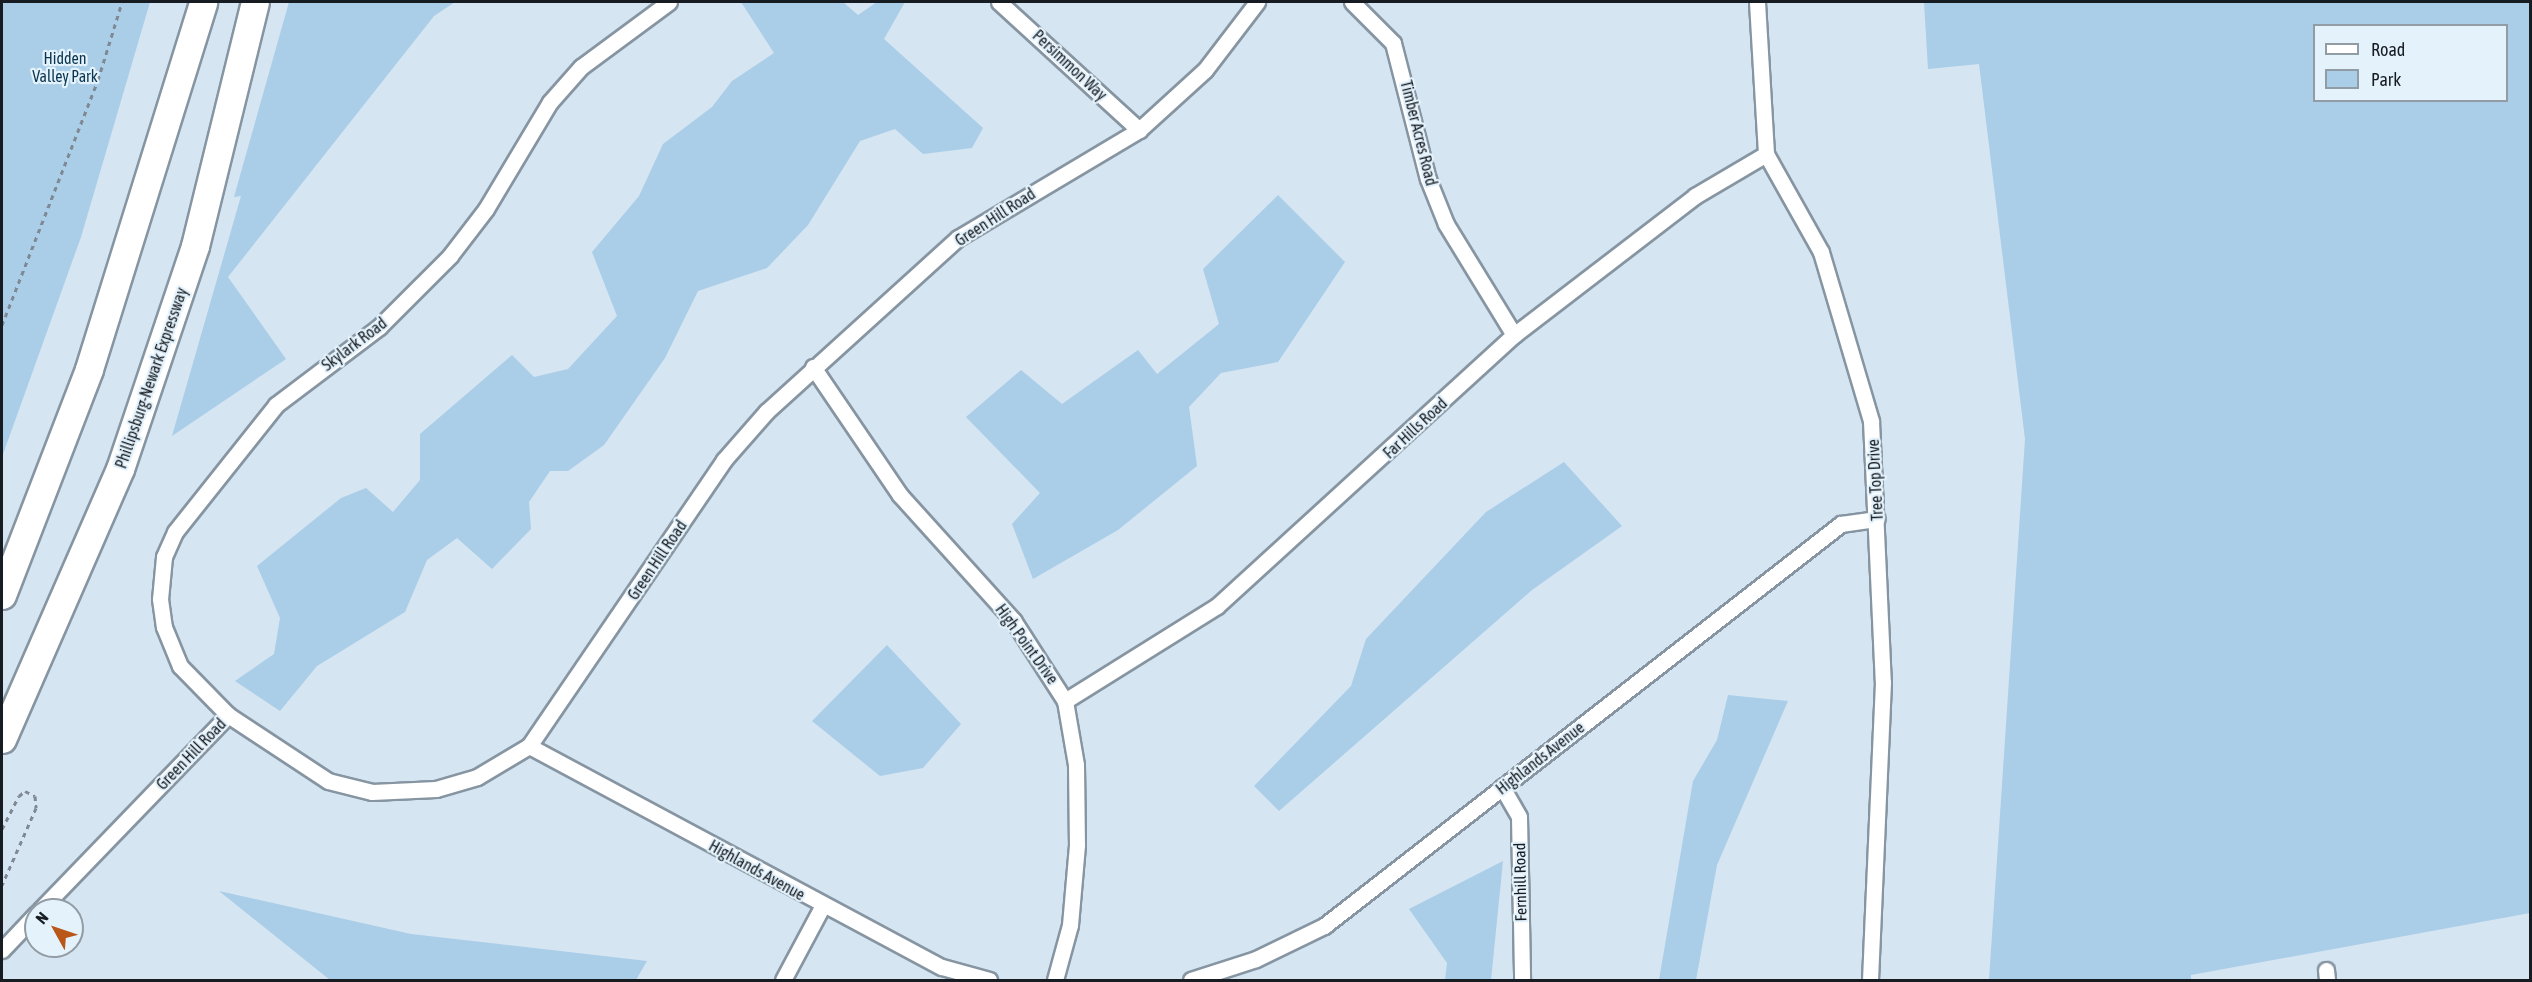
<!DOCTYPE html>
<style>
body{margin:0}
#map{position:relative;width:2532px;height:982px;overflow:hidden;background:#d5e5f2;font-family:"Asap Condensed",sans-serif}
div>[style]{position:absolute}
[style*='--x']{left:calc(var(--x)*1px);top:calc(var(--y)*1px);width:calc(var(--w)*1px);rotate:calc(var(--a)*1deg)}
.green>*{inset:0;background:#aacde8}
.path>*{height:3px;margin-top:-1.5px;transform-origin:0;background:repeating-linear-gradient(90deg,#7e8993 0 4.5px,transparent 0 9px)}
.roads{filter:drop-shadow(2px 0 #8695a1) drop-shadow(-2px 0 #8695a1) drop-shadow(0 2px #8695a1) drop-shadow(0 -2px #8695a1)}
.minor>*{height:15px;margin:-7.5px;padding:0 7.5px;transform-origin:7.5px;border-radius:7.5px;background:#fff}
.motorway>*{height:27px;margin:-13.5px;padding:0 13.5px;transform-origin:13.5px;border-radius:13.5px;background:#fff}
span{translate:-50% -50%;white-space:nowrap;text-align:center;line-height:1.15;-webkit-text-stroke:4.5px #e4f2fc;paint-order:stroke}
.park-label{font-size:16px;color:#0a3550}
.street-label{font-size:16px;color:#161c21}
.frame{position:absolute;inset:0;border:3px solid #161c21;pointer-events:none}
.legend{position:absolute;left:2313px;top:24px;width:195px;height:78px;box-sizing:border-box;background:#e4f2fc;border:2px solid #929ca4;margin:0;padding:8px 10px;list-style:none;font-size:18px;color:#161c21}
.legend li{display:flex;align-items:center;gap:12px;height:30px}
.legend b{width:30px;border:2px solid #929ca4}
.north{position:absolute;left:24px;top:898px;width:60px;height:60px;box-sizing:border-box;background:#e4f2fc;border:2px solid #929ca4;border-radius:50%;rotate:310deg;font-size:16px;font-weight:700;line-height:24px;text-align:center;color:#161c21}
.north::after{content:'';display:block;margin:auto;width:21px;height:27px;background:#b85717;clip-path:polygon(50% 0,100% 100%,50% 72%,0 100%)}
</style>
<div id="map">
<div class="green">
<div style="clip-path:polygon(2px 2px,150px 2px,81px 237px,2px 457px)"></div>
<div style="clip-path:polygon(289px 2px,455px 2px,434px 16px,228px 277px,286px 359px,172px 436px,241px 196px,234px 197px)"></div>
<div style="clip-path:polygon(741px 2px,843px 2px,858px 15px,877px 2px,905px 2px,884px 39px,983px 128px,972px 148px,923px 154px,895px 129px,860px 141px,808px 225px,767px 268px,698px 291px,665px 358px,604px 445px,568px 471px,550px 471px,529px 502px,531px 529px,492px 569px,457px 538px,427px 560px,405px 612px,317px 666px,280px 711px,235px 681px,274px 654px,280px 618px,257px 566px,341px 498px,366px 488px,393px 512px,420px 480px,420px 434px,512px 355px,534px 377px,568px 369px,617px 316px,592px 252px,639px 196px,663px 144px,712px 107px,732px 81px,774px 53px)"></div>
<div style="clip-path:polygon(evenodd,1924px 2px,2530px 2px,2530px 913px,2191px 975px,2191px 980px,1989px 980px,2025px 439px,1979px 64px,1928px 69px,1924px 2px,2314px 26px,2506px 26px,2506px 100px,2314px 100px,2314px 26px)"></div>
<div style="clip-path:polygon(1278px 195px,1345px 262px,1278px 362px,1221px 373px,1189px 407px,1197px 466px,1118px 530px,1033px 579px,1012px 524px,1040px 493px,966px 417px,1021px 370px,1062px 404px,1138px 350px,1157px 374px,1219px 324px,1203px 269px)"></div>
<div style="clip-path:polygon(1564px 462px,1622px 526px,1532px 590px,1279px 811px,1254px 786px,1351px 686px,1366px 639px,1486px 512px)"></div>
<div style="clip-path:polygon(887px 645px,961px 724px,923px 768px,880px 776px,812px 721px)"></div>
<div style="clip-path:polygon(1728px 695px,1788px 701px,1717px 865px,1696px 980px,1659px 980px,1693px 781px,1717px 740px)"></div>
<div style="clip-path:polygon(1503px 861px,1491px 980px,1445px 980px,1447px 963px,1409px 909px)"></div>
<div style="clip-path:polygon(219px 891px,411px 934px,647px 961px,636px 980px,330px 980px)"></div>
</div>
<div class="path">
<div style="--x:2;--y:325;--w:263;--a:-68.6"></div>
<div style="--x:98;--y:80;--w:82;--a:-72.9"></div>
<div style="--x:2;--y:829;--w:37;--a:-63"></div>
<div style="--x:19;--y:796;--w:8;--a:-40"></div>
<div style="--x:25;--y:791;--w:11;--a:27"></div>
<div style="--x:35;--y:796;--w:12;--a:85"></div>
<div style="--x:36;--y:808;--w:84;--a:113.8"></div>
</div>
<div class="roads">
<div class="minor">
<div style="--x:669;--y:2;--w:109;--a:143.5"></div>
<div style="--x:581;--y:67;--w:47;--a:131.5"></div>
<div style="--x:550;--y:102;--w:125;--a:120.9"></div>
<div style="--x:486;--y:209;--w:59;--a:127.5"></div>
<div style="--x:450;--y:256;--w:100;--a:135"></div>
<div style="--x:379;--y:327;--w:129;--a:142.9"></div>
<div style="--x:276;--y:405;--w:162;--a:128.5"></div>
<div style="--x:175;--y:532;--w:27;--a:114"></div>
<div style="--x:164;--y:557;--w:42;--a:95.4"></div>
<div style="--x:160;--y:599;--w:28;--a:82"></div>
<div style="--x:164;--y:627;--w:42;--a:67.7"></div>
<div style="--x:180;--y:666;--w:69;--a:45.6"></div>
<div style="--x:228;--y:715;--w:120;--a:33.4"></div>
<div style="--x:328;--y:781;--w:45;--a:14"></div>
<div style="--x:372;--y:792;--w:64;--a:-2.7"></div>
<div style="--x:436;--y:789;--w:43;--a:-16.3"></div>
<div style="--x:477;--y:777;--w:61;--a:-30.8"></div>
<div style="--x:529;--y:746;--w:346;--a:-55.7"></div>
<div style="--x:724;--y:460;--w:64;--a:-48.8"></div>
<div style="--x:766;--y:412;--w:259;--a:-42.2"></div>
<div style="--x:958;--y:238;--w:211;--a:-30.8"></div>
<div style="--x:1139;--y:130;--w:89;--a:-42.3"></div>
<div style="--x:1205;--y:70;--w:86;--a:-52.6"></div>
<div style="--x:999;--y:2;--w:190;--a:42.4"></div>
<div style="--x:1352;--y:2;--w:58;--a:45"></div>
<div style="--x:1393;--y:43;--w:140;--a:75.6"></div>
<div style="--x:1428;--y:179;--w:48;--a:68.2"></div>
<div style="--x:1446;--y:224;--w:130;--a:58.5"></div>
<div style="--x:1757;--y:2;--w:152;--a:86.6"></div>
<div style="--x:1766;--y:154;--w:112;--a:60.7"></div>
<div style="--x:1821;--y:252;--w:176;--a:73.5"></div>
<div style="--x:1871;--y:421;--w:261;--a:87.4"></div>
<div style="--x:1883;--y:682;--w:298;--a:92.5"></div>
<div style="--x:813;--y:367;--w:155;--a:55.8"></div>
<div style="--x:900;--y:495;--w:169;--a:47.9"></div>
<div style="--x:1013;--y:620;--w:96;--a:57.3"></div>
<div style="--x:1065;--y:701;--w:65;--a:80.2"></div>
<div style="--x:1076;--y:765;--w:80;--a:89.3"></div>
<div style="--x:1077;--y:845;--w:80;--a:95"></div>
<div style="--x:1070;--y:925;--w:57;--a:105.3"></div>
<div style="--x:1065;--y:701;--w:179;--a:-32"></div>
<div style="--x:1217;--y:606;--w:402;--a:-42.4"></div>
<div style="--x:1514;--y:335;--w:228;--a:-37.5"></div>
<div style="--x:1695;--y:196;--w:82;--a:-30.6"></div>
<div style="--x:529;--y:746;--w:468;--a:28.2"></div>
<div style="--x:942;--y:967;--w:49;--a:15.5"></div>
<div style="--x:1502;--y:787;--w:34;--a:60"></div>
<div style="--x:1519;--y:817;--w:163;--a:88.9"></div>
<div style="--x:40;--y:910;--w:271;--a:-46"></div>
<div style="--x:2;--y:950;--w:50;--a:-46.6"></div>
<div style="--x:2326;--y:970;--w:10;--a:84"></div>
<div style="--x:783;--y:980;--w:85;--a:-61.9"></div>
<div style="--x:1191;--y:980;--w:68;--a:-17.9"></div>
<div style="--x:1256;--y:959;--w:76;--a:-25.9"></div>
<div style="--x:1324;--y:926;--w:655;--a:-37.87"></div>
<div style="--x:1841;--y:524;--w:36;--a:-8"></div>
</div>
<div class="motorway">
<div style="--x:2;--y:595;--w:242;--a:-68.9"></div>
<div style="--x:89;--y:369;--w:384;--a:-72.7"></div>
<div style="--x:2;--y:739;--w:295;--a:-66.4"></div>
<div style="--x:120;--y:469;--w:235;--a:-71.4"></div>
<div style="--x:195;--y:246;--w:251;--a:-76.2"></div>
</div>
</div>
<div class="park-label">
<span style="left:65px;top:67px">Hidden<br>Valley Park</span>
</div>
<div class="street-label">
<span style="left:1070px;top:65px;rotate:43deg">Persimmon Way</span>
<span style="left:1419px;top:133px;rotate:76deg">Timber Acres Road</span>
<span style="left:995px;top:217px;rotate:-33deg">Green Hill Road</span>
<span style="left:354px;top:344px;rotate:-37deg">Skylark Road</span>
<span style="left:151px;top:378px;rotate:-71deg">Phillipsburg-Newark Expressway</span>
<span style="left:1415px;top:428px;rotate:-43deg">Far Hills Road</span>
<span style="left:1875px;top:480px;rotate:-93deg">Tree Top Drive</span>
<span style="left:657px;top:560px;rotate:-56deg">Green Hill Road</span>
<span style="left:1027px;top:644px;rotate:54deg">High Point Drive</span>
<span style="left:191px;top:754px;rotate:-46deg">Green Hill Road</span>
<span style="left:1540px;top:758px;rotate:-38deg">Highlands Avenue</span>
<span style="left:757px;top:870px;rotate:29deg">Highlands Avenue</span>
<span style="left:1520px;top:882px;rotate:-91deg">Fernhill Road</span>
</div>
<div class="frame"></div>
<ul class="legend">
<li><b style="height:8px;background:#fff"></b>Road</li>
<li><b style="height:16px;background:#aacde8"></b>Park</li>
</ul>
<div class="north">N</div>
</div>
